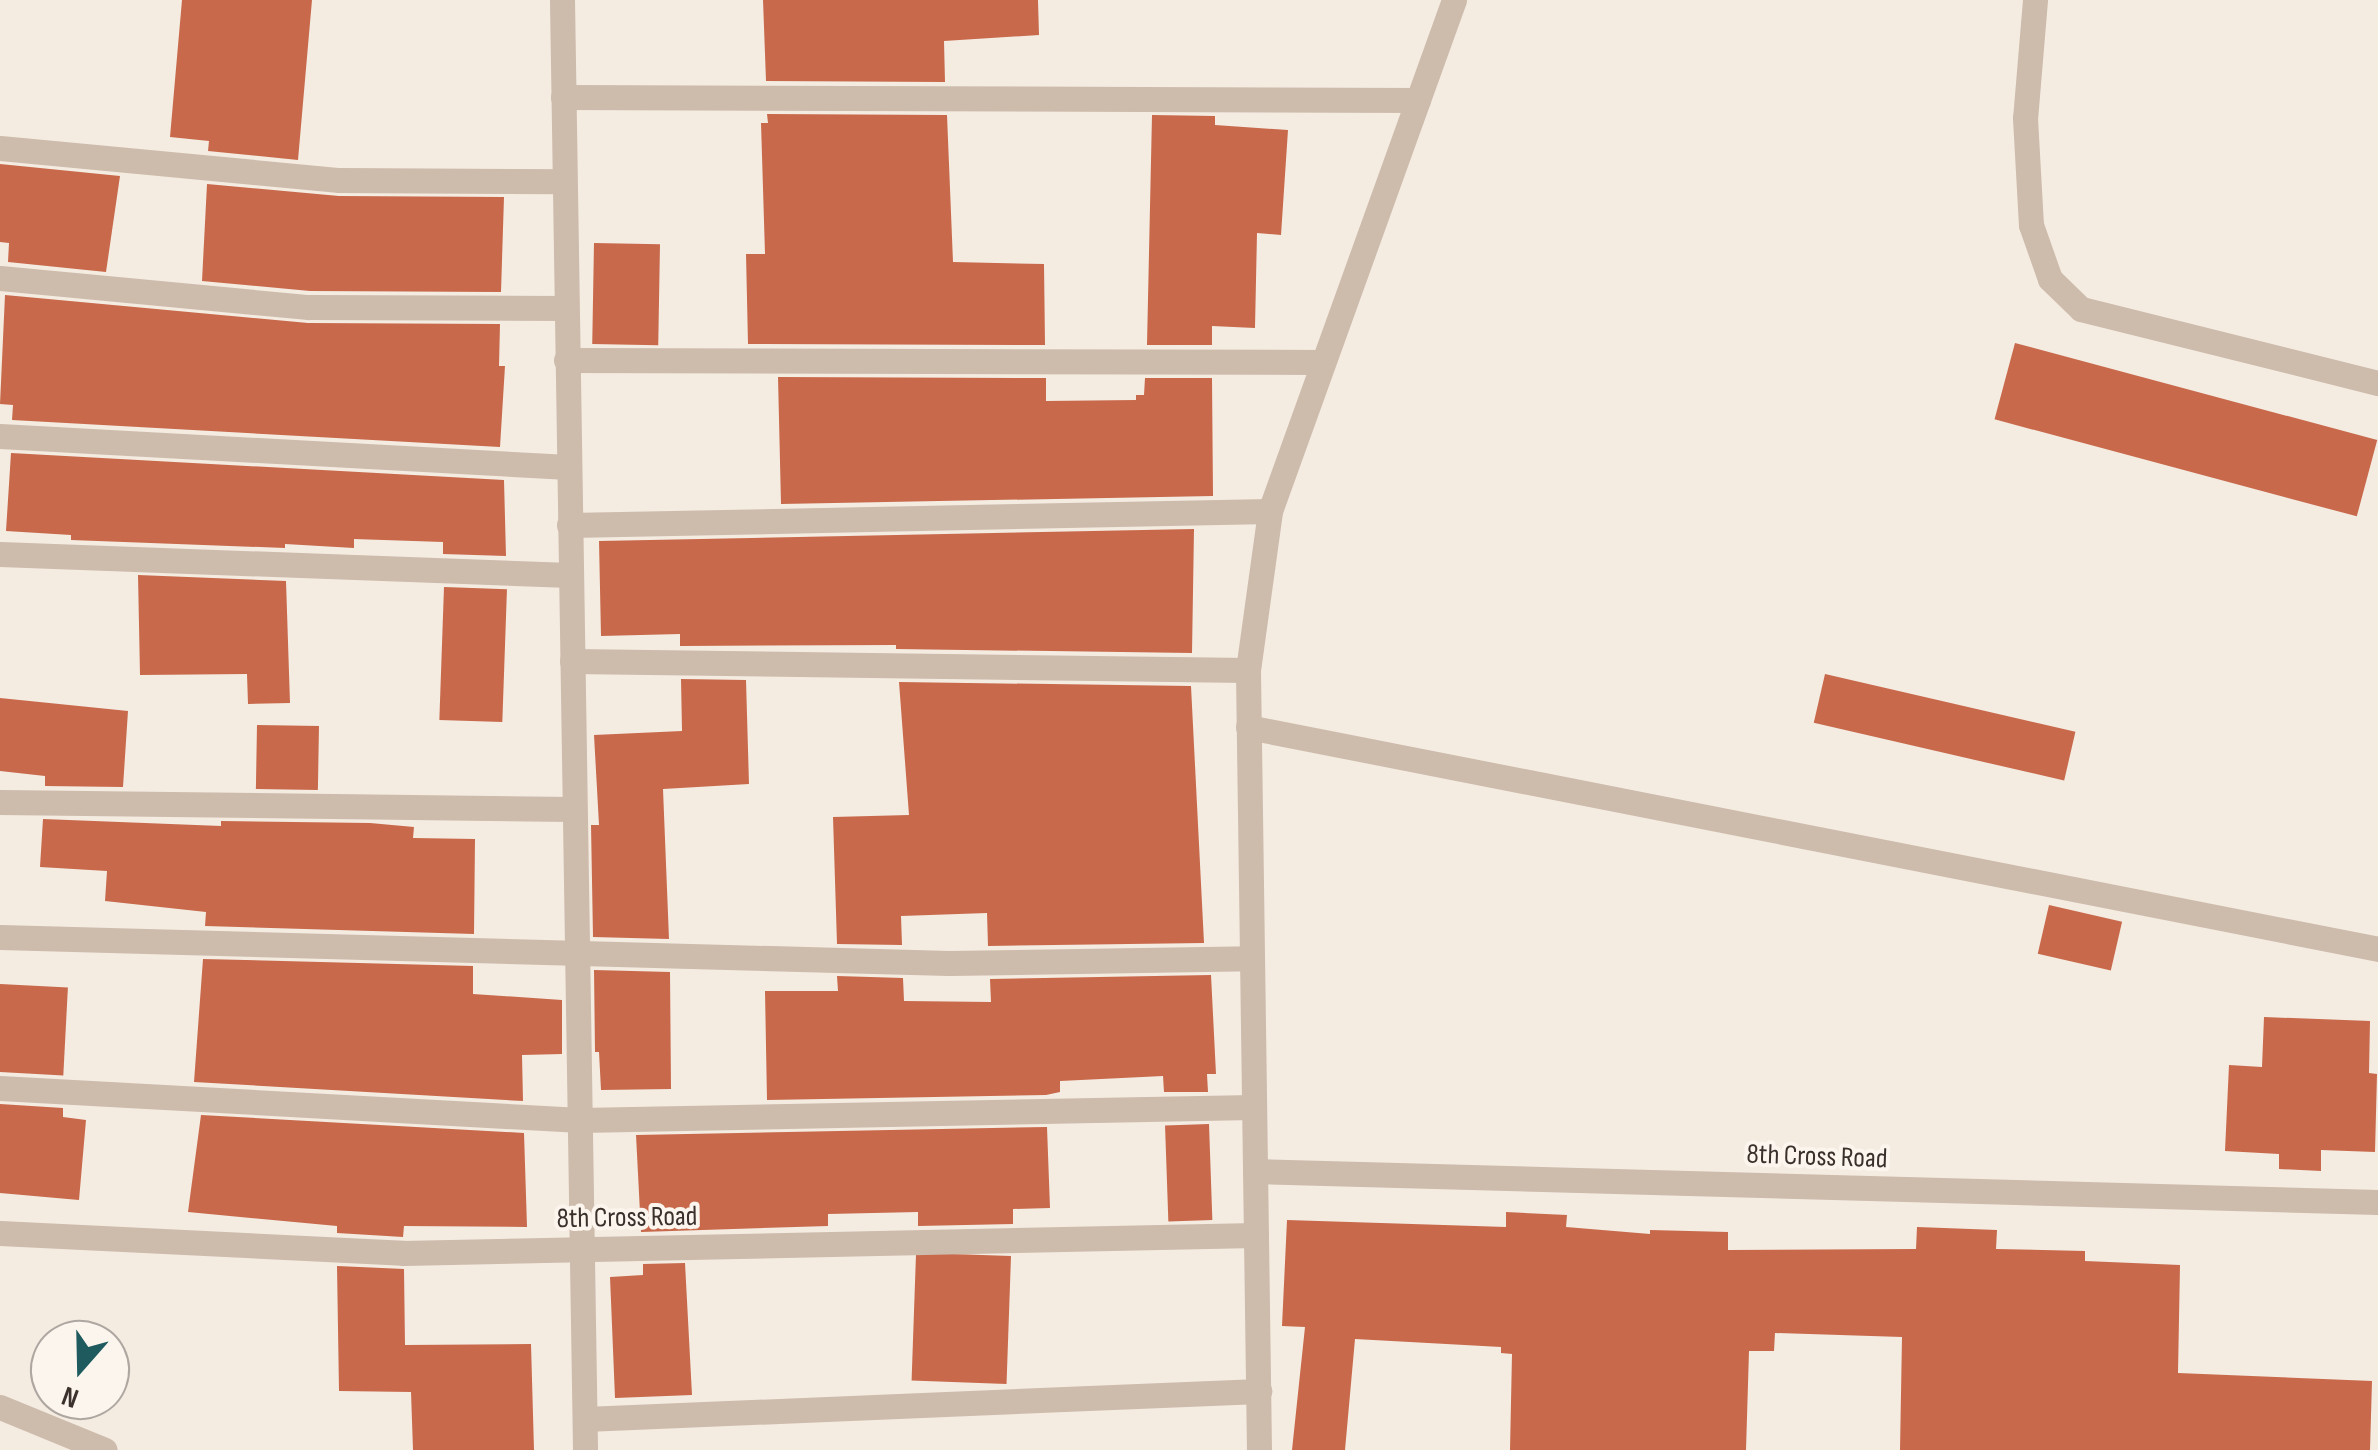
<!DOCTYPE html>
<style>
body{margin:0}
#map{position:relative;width:2378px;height:1450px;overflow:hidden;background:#f4ebe1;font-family:"Sofia Sans Condensed",sans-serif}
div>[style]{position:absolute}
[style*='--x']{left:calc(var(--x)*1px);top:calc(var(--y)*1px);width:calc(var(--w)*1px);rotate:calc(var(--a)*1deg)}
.building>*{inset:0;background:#c8694b;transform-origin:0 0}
.minor>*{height:25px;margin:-12.5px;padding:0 12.5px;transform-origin:12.5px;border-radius:12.5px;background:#cdbbac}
span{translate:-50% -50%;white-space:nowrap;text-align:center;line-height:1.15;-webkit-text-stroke:8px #fbf5ee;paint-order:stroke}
.street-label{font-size:28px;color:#3b302b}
.north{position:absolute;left:30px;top:1320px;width:100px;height:100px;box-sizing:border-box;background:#fbf5ee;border:2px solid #aea6a0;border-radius:50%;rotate:200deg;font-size:28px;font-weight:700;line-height:40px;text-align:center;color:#3b302b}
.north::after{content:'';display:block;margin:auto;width:35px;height:45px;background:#1f5a5e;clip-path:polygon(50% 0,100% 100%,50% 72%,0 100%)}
</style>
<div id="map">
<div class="building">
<div style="clip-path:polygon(182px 0,312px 0,298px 160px,208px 151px,209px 141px,170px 137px)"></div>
<div style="clip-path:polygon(763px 0,1038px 0,1039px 35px,944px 41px,945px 82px,766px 81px)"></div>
<div style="clip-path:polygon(767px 114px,947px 115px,953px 262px,1044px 264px,1045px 345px,748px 344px,746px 254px,765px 254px,761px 123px,768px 123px)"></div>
<div style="clip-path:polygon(1152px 115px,1215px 116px,1215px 125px,1288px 130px,1281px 235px,1257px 233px,1255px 328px,1212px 326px,1212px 345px,1147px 345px)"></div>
<div style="clip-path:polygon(0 164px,120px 176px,106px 272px,8px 262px,9px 243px,0 242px)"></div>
<div style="clip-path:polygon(207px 184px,339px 196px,504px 197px,501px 292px,310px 291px,202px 281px)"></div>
<div style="left:594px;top:243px;width:66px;height:101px;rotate:1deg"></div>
<div style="clip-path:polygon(5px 295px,308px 323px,500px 324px,499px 366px,505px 366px,500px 447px,12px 420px,13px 405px,0 404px)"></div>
<div style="left:2015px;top:343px;width:375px;height:79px;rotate:15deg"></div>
<div style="clip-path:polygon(778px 377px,1046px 378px,1046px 401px,1136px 400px,1136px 395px,1144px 395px,1145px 378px,1212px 378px,1213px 496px,781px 504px)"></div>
<div style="clip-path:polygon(11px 453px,504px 480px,506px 556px,443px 554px,443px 542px,354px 539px,354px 548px,285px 544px,285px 548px,71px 540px,71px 535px,6px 531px)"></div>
<div style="clip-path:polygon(1194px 529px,1192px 653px,896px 649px,896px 645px,680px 646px,680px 634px,601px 636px,599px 541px)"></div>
<div style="clip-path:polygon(138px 575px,286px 581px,290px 703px,248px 704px,247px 674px,140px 675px)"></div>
<div style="left:444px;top:587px;width:63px;height:133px;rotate:2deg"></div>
<div style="left:1825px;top:674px;width:257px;height:50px;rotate:13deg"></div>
<div style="clip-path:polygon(681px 679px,746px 680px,749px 784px,663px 789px,669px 939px,593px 937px,591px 825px,599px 825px,594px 735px,682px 731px)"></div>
<div style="clip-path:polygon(899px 682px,1191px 686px,1204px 943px,988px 946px,987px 913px,901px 916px,902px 945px,837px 944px,833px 817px,909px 815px)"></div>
<div style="clip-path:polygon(0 698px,128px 711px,123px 787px,45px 786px,45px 776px,0 771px)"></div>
<div style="left:257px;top:725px;width:62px;height:64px;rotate:1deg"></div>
<div style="clip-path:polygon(43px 819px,221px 826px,221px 821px,370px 823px,414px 827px,413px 838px,475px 839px,474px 934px,205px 926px,206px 912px,105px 901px,107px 871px,40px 867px)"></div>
<div style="left:2049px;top:905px;width:75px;height:50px;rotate:13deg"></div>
<div style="clip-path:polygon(203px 959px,473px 966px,473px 994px,562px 1000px,562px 1054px,522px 1055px,523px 1101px,194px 1082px)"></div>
<div style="clip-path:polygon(594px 970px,670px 972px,671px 1089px,601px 1090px,599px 1052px,595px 1052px)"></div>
<div style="clip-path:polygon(1211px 975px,1216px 1074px,1207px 1074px,1208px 1092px,1164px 1092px,1163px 1076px,1060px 1081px,1060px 1092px,1046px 1095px,767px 1100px,765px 991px,838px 991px,837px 976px,903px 978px,904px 1001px,991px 1002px,990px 979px)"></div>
<div style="left:0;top:984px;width:68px;height:88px;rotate:3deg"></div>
<div style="clip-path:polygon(2264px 1017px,2370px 1021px,2369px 1073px,2377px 1074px,2375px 1152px,2321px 1150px,2321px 1171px,2279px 1169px,2279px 1154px,2225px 1151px,2229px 1065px,2262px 1067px)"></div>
<div style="clip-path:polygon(0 1104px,63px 1108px,63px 1117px,86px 1120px,79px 1200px,0 1193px)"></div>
<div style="clip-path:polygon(201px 1115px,524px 1133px,527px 1227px,404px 1226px,403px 1237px,337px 1233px,337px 1226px,188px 1212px)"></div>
<div style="left:1209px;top:1124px;width:96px;height:44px;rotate:88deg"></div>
<div style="clip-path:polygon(1047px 1127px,1050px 1208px,1013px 1209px,1013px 1224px,918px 1226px,918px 1212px,828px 1214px,828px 1226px,641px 1232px,636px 1135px)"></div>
<div style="clip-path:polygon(1506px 1212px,1567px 1215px,1566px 1227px,1650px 1234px,1650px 1230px,1728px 1232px,1728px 1250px,1916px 1249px,1917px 1227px,1997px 1230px,1996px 1249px,2085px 1251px,2085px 1261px,2180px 1265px,2178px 1373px,2372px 1381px,2370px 1450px,1900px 1450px,1902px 1337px,1775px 1333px,1774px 1351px,1749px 1351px,1746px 1450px,1510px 1450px,1512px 1354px,1501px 1353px,1501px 1347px,1355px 1339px,1345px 1450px,1292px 1450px,1305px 1327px,1282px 1326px,1287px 1220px,1506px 1227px)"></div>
<div style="left:1011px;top:1256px;width:128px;height:95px;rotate:92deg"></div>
<div style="clip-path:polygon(685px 1263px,692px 1395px,615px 1398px,610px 1277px,643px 1275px,643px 1264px)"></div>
<div style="clip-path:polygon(337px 1266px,404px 1269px,405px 1345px,531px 1344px,534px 1450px,413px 1450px,411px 1392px,339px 1391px)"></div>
</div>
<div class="minor">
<div style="--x:562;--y:0;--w:1450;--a:89.09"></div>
<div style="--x:2035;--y:0;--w:118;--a:94.8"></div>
<div style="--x:2025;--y:118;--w:107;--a:86.8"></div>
<div style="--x:2031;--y:225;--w:57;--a:70.6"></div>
<div style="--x:2050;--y:279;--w:43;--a:44.1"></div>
<div style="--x:2081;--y:309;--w:306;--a:14"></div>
<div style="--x:563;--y:97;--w:855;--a:0.2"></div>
<div style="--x:0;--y:148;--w:341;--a:5.4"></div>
<div style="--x:339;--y:180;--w:224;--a:0.3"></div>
<div style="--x:0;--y:278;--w:310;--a:5.4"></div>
<div style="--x:309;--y:307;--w:256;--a:0.2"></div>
<div style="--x:566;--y:360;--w:756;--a:0.15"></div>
<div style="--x:0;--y:436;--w:569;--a:3.12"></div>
<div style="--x:569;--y:525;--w:701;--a:-1.14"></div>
<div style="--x:0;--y:554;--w:570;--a:2.11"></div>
<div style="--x:572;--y:661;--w:676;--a:0.76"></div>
<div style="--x:1248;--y:727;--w:1152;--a:11.11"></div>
<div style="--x:0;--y:802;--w:574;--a:0.7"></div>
<div style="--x:0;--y:937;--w:949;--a:1.57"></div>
<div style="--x:949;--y:963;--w:302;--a:-0.9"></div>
<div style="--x:0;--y:1088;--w:581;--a:3.16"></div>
<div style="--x:580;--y:1120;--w:673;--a:-1.11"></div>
<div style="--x:1255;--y:1171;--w:1123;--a:1.58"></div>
<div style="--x:0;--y:1233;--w:403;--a:2.8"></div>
<div style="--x:403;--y:1253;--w:853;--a:-1.21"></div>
<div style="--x:0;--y:1407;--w:113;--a:22.3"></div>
<div style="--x:585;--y:1419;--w:675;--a:-2.38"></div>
<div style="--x:1259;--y:1450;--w:780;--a:-90.81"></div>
<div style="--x:1248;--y:670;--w:161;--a:-82.1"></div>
<div style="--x:1270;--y:511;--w:543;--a:-70.2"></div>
</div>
<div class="street-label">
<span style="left:1817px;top:1157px;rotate:2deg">8th Cross Road</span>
<span style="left:627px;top:1218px;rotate:-1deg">8th Cross Road</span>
</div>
<div class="north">N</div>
</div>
